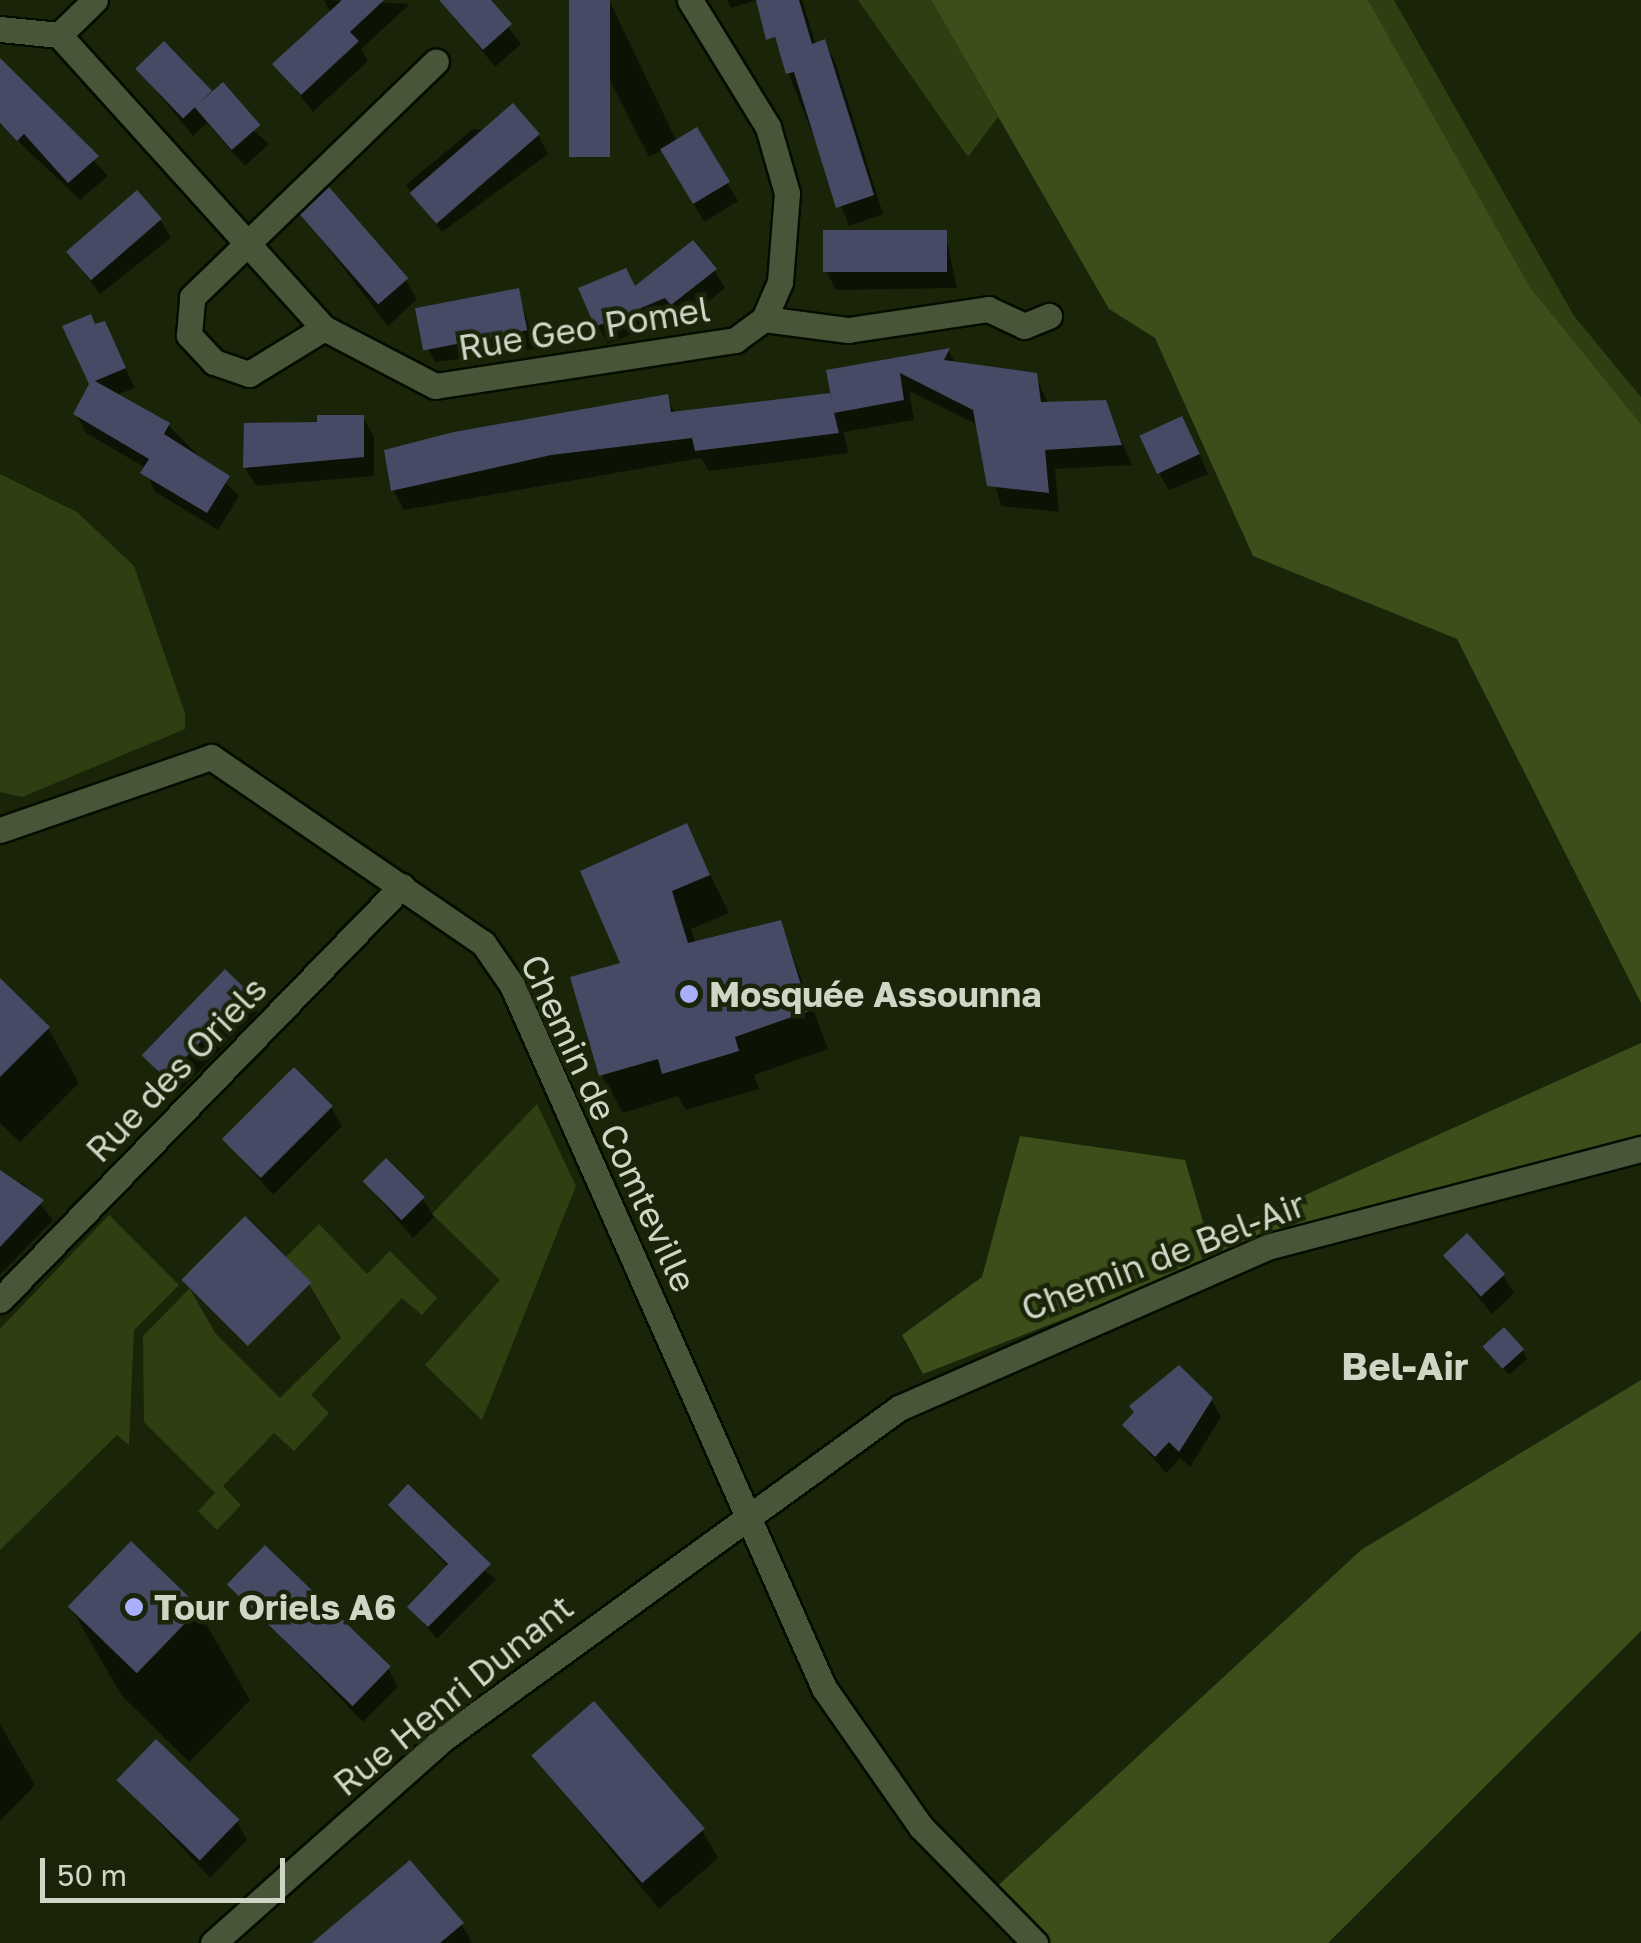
<!DOCTYPE html>
<meta charset="utf-8">
<style>
body{margin:0}
#map{position:relative;width:1641px;height:1943px;overflow:hidden;background:#1a2409;font-family:"Golos Text",sans-serif}
div>[style]{position:absolute}
[style*='--x']{left:calc(var(--x)*1px);top:calc(var(--y)*1px);width:calc(var(--w)*1px);rotate:calc(var(--a)*1deg)}
.green>*{inset:0;background:#2f3f12}
.forest>*{inset:0;background:#3c4e1a}
.shadow>*{inset:0;background:#0007}
.building>*{inset:0;background:#464a65;transform-origin:0 0}
.roads{filter:drop-shadow(2px 0 #050c00) drop-shadow(-2px 0 #050c00) drop-shadow(0 2px #050c00) drop-shadow(0 -2px #050c00)}
.minor>*{height:25px;margin:-12.5px;padding:0 12.5px;transform-origin:12.5px;border-radius:12.5px;background:#495539}
.dots>*{width:28px;height:28px;translate:-50% -50%;box-sizing:border-box;border:5px solid #1a2409;border-radius:50%}
span{translate:-50% -50%;white-space:nowrap;text-align:center;line-height:1.15;-webkit-text-stroke:9px #1a2409;paint-order:stroke}
.street-label{font-size:35px;color:#cfd6c6}
.poi-label{font-size:35px;color:#cfd6c6;font-weight:700}
.left{translate:0 -50%;text-align:left}
.neighbourhood-label{font-size:38px;color:#cfd6c6;font-weight:700}
.scale{position:absolute;left:40px;top:1858px;width:245px;height:45px;box-sizing:border-box;border:5px solid #cfd6c6;border-top:0;padding-left:12px;font-size:30px;line-height:35px;white-space:nowrap;color:#cfd6c6;-webkit-text-stroke:8px #1a2409;paint-order:stroke}
</style>
<div id="map">
<div class="green">
<div style="clip-path:polygon(858px 0,931px 0,998px 117px,968px 157px)"></div>
<div style="clip-path:polygon(1368px 0,1394px 0,1574px 316px,1641px 397px,1641px 424px,1530px 287px)"></div>
<div style="clip-path:polygon(0 474px,77px 512px,134px 566px,185px 713px,185px 729px,22px 797px,0 792px)"></div>
<div style="clip-path:polygon(537px 1104px,576px 1186px,482px 1420px,425px 1365px,500px 1280px,432px 1214px)"></div>
<div style="clip-path:polygon(109px 1215px,179px 1285px,134px 1330px,129px 1445px,117px 1435px,0 1550px,0 1329px)"></div>
<div style="clip-path:polygon(319px 1224px,367px 1274px,390px 1251px,437px 1298px,422px 1315px,402px 1298px,311px 1395px,329px 1413px,294px 1451px,274px 1433px,223px 1486px,241px 1505px,217px 1530px,198px 1511px,215px 1493px,144px 1422px,143px 1336px,190px 1288px,248px 1345px,311px 1283px,286px 1257px)"></div>
</div>
<div class="forest">
<div style="clip-path:polygon(931px 0,1368px 0,1530px 287px,1641px 424px,1641px 1003px,1457px 639px,1253px 556px,1155px 338px,1109px 309px)"></div>
<div style="clip-path:polygon(1641px 1043px,1641px 1141px,1223px 1257px,923px 1374px,902px 1335px,982px 1277px,1020px 1136px,1185px 1160px,1208px 1239px)"></div>
<div style="clip-path:polygon(1641px 1380px,1641px 1631px,1328px 1943px,1023px 1943px,977px 1905px,1361px 1550px)"></div>
</div>
<div class="shadow">
<div style="clip-path:polygon(324px 0,410px 4px,361px 49px,368px 61px,313px 112px,275px 64px,331px 13px)"></div>
<div style="clip-path:polygon(442px 0,487px 0,521px 44px,495px 67px)"></div>
<div style="clip-path:polygon(569px 0,609px 0,677px 142px,696px 130px,738px 201px,704px 222px,663px 150px,649px 157px)"></div>
<div style="clip-path:polygon(727px 0,757px 0,731px 8px)"></div>
<div style="clip-path:polygon(759px 0,802px 0,816px 45px,824px 42px,835px 61px,883px 214px,849px 226px)"></div>
<div style="clip-path:polygon(0 61px,108px 176px,80px 200px,0 124px)"></div>
<div style="clip-path:polygon(138px 69px,210px 93px,269px 144px,245px 166px,207px 123px,193px 136px)"></div>
<div style="clip-path:polygon(473px 129px,538px 135px,548px 154px,442px 232px,406px 185px)"></div>
<div style="clip-path:polygon(303px 216px,406px 281px,417px 299px,388px 326px)"></div>
<div style="clip-path:polygon(160px 220px,171px 238px,100px 294px,67px 250px)"></div>
<div style="clip-path:polygon(945px 232px,957px 288px,836px 290px,826px 271px)"></div>
<div style="clip-path:polygon(714px 270px,725px 288px,683px 322px,678px 315px,608px 344px,598px 326px,636px 289px)"></div>
<div style="clip-path:polygon(518px 291px,536px 349px,435px 362px,425px 343px)"></div>
<div style="clip-path:polygon(104px 324px,135px 388px,116px 395px,168px 425px,239px 496px,218px 530px,154px 491px,146px 468px,86px 433px,76px 414px,92px 384px,96px 327px)"></div>
<div style="clip-path:polygon(949px 351px,956px 364px,1036px 375px,1048px 404px,1105px 402px,1132px 465px,1055px 469px,1059px 512px,1001px 506px,978px 425px,909px 391px,914px 420px,844px 432px,848px 453px,709px 471px,701px 458px,404px 510px,393px 490px,666px 397px,676px 414px,829px 395px,834px 405px,828px 372px)"></div>
<div style="clip-path:polygon(363px 418px,374px 436px,374px 476px,256px 486px,245px 468px,246px 426px)"></div>
<div style="clip-path:polygon(1192px 438px,1208px 474px,1169px 490px,1158px 471px)"></div>
<div style="clip-path:polygon(686px 826px,729px 913px,691px 929px,696px 944px,780px 922px,828px 1049px,754px 1075px,759px 1089px,686px 1110px,678px 1096px,623px 1113px,601px 1075px,624px 965px)"></div>
<div style="clip-path:polygon(0 981px,48px 1028px,79px 1083px,20px 1142px,0 1123px)"></div>
<div style="clip-path:polygon(247px 993px,258px 1012px,176px 1095px,143px 1054px)"></div>
<div style="clip-path:polygon(331px 1107px,342px 1126px,273px 1195px,225px 1139px)"></div>
<div style="clip-path:polygon(0 1173px,15px 1188px,22px 1182px,53px 1220px,0 1275px)"></div>
<div style="clip-path:polygon(365px 1182px,423px 1199px,434px 1217px,413px 1238px)"></div>
<div style="clip-path:polygon(1445px 1255px,1503px 1275px,1514px 1293px,1492px 1314px)"></div>
<div style="clip-path:polygon(184px 1279px,309px 1284px,341px 1338px,280px 1398px,216px 1334px)"></div>
<div style="clip-path:polygon(1522px 1350px,1527px 1359px,1509px 1375px,1490px 1354px)"></div>
<div style="clip-path:polygon(1211px 1399px,1221px 1417px,1190px 1467px,1180px 1458px,1166px 1473px,1125px 1425px)"></div>
<div style="clip-path:polygon(391px 1505px,496px 1579px,437px 1639px,410px 1607px,448px 1567px)"></div>
<div style="clip-path:polygon(131px 1544px,198px 1610px,250px 1700px,189px 1762px,122px 1696px,70px 1606px)"></div>
<div style="clip-path:polygon(230px 1584px,388px 1668px,398px 1687px,363px 1722px)"></div>
<div style="clip-path:polygon(0 1724px,35px 1785px,0 1821px)"></div>
<div style="clip-path:polygon(534px 1756px,702px 1830px,718px 1858px,659px 1909px)"></div>
<div style="clip-path:polygon(120px 1780px,237px 1822px,247px 1840px,210px 1878px)"></div>
<div style="clip-path:polygon(462px 1925px,472px 1943px,320px 1943px)"></div>
</div>
<div class="building">
<div style="clip-path:polygon(342px 0,384px 0,350px 32px,359px 41px,301px 95px,272px 64px)"></div>
<div style="clip-path:polygon(439px 0,491px 0,512px 24px,483px 50px)"></div>
<div style="left:569px;top:0;width:41px;height:157px"></div>
<div style="clip-path:polygon(756px 0,799px 0,812px 44px,825px 39px,874px 195px,836px 208px,794px 72px,786px 74px,775px 37px,766px 40px)"></div>
<div style="left:164px;top:41px;width:69px;height:40px;rotate:46deg"></div>
<div style="clip-path:polygon(0 58px,99px 156px,68px 183px,24px 134px,17px 141px,0 123px)"></div>
<div style="left:223px;top:82px;width:57px;height:38px;rotate:49deg"></div>
<div style="left:513px;top:103px;width:41px;height:137px;rotate:49deg"></div>
<div style="left:697px;top:127px;width:64px;height:43px;rotate:59deg"></div>
<div style="left:329px;top:187px;width:121px;height:40px;rotate:49deg"></div>
<div style="left:137px;top:190px;width:38px;height:94px;rotate:49deg"></div>
<div style="left:823px;top:230px;width:124px;height:42px"></div>
<div style="clip-path:polygon(693px 240px,717px 269px,671px 305px,665px 298px,595px 327px,578px 288px,626px 268px,635px 286px)"></div>
<div style="left:519px;top:288px;width:43px;height:106px;rotate:79deg"></div>
<div style="clip-path:polygon(91px 314px,95px 324px,105px 321px,126px 368px,95px 381px,170px 423px,164px 434px,230px 476px,207px 513px,140px 473px,149px 459px,73px 414px,89px 384px,62px 326px)"></div>
<div style="clip-path:polygon(950px 348px,944px 360px,1037px 373px,1041px 402px,1106px 400px,1122px 445px,1045px 450px,1049px 493px,987px 486px,973px 410px,900px 373px,904px 400px,834px 413px,839px 433px,695px 451px,692px 438px,551px 455px,391px 491px,384px 450px,454px 432px,668px 394px,671px 412px,830px 393px,832px 402px,826px 370px)"></div>
<div style="clip-path:polygon(317px 415px,364px 415px,364px 457px,243px 468px,244px 423px,317px 422px)"></div>
<div style="left:1182px;top:416px;width:42px;height:47px;rotate:65deg"></div>
<div style="clip-path:polygon(687px 823px,710px 875px,672px 891px,688px 943px,781px 920px,809px 1011px,735px 1037px,739px 1051px,662px 1074px,658px 1059px,599px 1076px,570px 977px,620px 963px,580px 871px)"></div>
<div style="left:225px;top:969px;width:33px;height:120px;rotate:44deg"></div>
<div style="clip-path:polygon(0 978px,50px 1027px,0 1077px)"></div>
<div style="left:294px;top:1067px;width:55px;height:102px;rotate:45deg"></div>
<div style="left:386px;top:1158px;width:55px;height:33px;rotate:45deg"></div>
<div style="clip-path:polygon(0 1170px,44px 1200px,0 1247px)"></div>
<div style="left:245px;top:1216px;width:94px;height:90px;rotate:45deg"></div>
<div style="left:1467px;top:1233px;width:56px;height:33px;rotate:47deg"></div>
<div style="left:1504px;top:1327px;width:30px;height:29px;rotate:48deg"></div>
<div style="clip-path:polygon(1179px 1365px,1213px 1398px,1179px 1452px,1169px 1442px,1155px 1457px,1122px 1425px,1134px 1412px,1129px 1406px)"></div>
<div style="clip-path:polygon(408px 1484px,491px 1564px,428px 1627px,407px 1607px,448px 1564px,388px 1505px)"></div>
<div style="left:131px;top:1541px;width:96px;height:91px;rotate:44deg"></div>
<div style="left:265px;top:1545px;width:175px;height:55px;rotate:44deg"></div>
<div style="left:594px;top:1701px;width:169px;height:83px;rotate:49deg"></div>
<div style="left:156px;top:1739px;width:116px;height:57px;rotate:44deg"></div>
<div style="clip-path:polygon(410px 1860px,464px 1923px,440px 1943px,312px 1943px)"></div>
</div>
<div class="roads">
<div class="minor">
<div style="--x:0;--y:29;--w:59;--a:5.8"></div>
<div style="--x:59;--y:35;--w:395;--a:47.9"></div>
<div style="--x:324;--y:328;--w:125;--a:27.6"></div>
<div style="--x:435;--y:386;--w:304;--a:-8.7"></div>
<div style="--x:735;--y:340;--w:36;--a:-36"></div>
<div style="--x:764;--y:319;--w:40;--a:-66.6"></div>
<div style="--x:780;--y:282;--w:89;--a:-85.5"></div>
<div style="--x:787;--y:193;--w:69;--a:-106.1"></div>
<div style="--x:768;--y:127;--w:149;--a:-121.6"></div>
<div style="--x:59;--y:35;--w:50;--a:-44.2"></div>
<div style="--x:764;--y:319;--w:85;--a:7.5"></div>
<div style="--x:848;--y:330;--w:142;--a:-8.5"></div>
<div style="--x:988;--y:309;--w:40;--a:25"></div>
<div style="--x:1024;--y:326;--w:27;--a:-22"></div>
<div style="--x:324;--y:328;--w:88;--a:148.5"></div>
<div style="--x:249;--y:374;--w:37;--a:-161"></div>
<div style="--x:214;--y:362;--w:37;--a:-133"></div>
<div style="--x:189;--y:335;--w:38;--a:-85"></div>
<div style="--x:192;--y:297;--w:339;--a:-44"></div>
<div style="--x:0;--y:830;--w:223;--a:-19.1"></div>
<div style="--x:211;--y:757;--w:330;--a:34.4"></div>
<div style="--x:483;--y:943;--w:51;--a:55.4"></div>
<div style="--x:512;--y:985;--w:769;--a:66.07"></div>
<div style="--x:824;--y:1688;--w:169;--a:55.1"></div>
<div style="--x:921;--y:1827;--w:163;--a:45.5"></div>
<div style="--x:0;--y:1300;--w:577;--a:-45.84"></div>
<div style="--x:213;--y:1943;--w:309;--a:-41.6"></div>
<div style="--x:444;--y:1738;--w:562;--a:-35.95"></div>
<div style="--x:899;--y:1408;--w:402;--a:-23.6"></div>
<div style="--x:1267;--y:1247;--w:387;--a:-14.7"></div>
</div>
</div>
<div class="dots">
<div style="left:689px;top:994px;background:#a8b0fc"></div>
<div style="left:134px;top:1607px;background:#a8b0fc"></div>
</div>
<div class="street-label">
<span style="left:584px;top:328px;rotate:-9deg">Rue Geo Pomel</span>
<span style="left:176px;top:1069px;rotate:-46deg">Rue des Oriels</span>
<span style="left:609px;top:1123px;rotate:65deg">Chemin de Comteville</span>
<span style="left:1163px;top:1256px;rotate:-21deg">Chemin de Bel-Air</span>
<span style="left:453px;top:1695px;rotate:-39deg">Rue Henri Dunant</span>
</div>
<div class="poi-label">
<span class="left" style="left:709px;top:994px">Mosquée Assounna</span>
<span class="left" style="left:154px;top:1607px">Tour Oriels A6</span>
</div>
<div class="neighbourhood-label">
<span style="left:1405px;top:1366px">Bel-Air</span>
</div>
<div class="scale">50 m</div>
</div>
